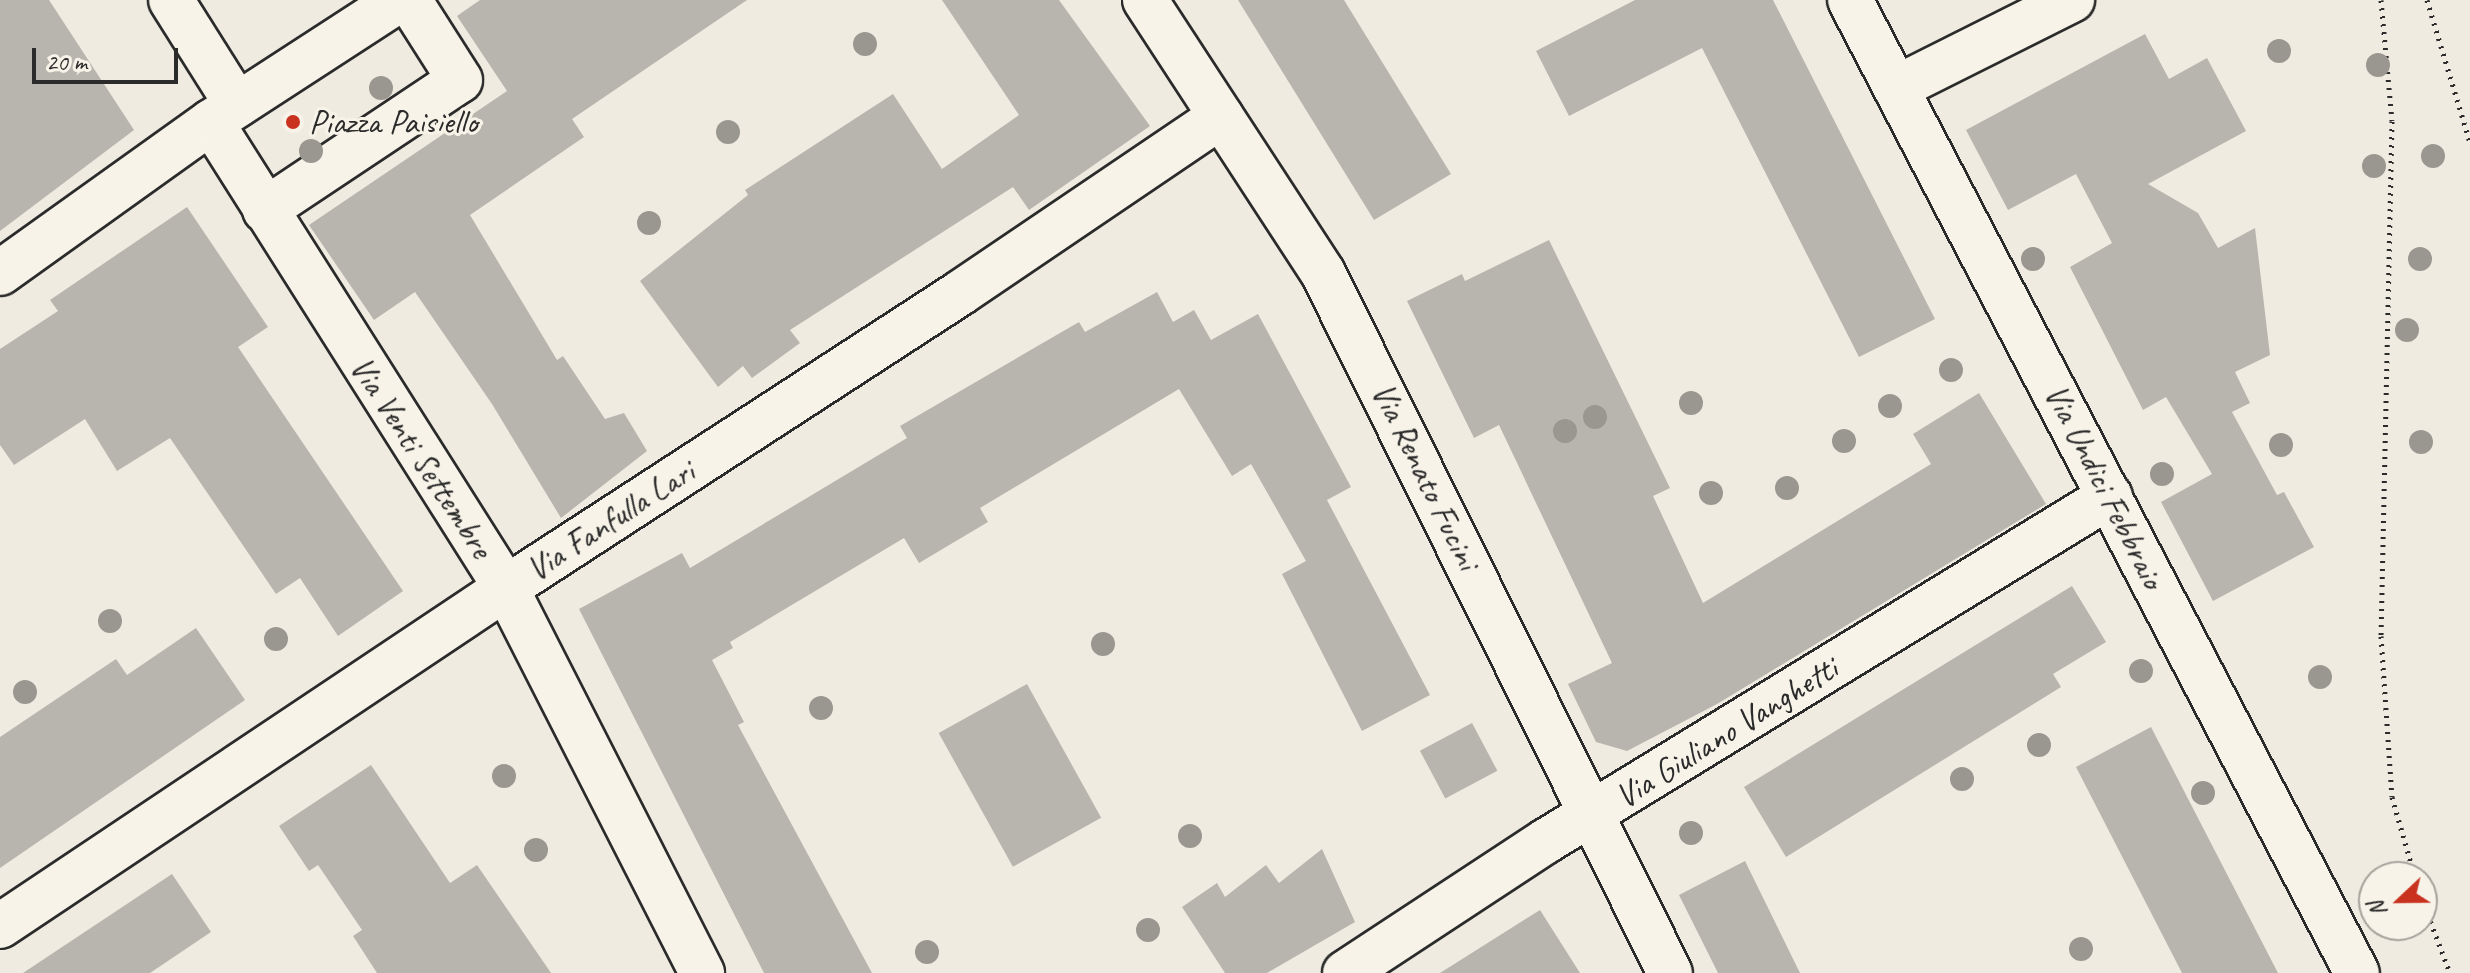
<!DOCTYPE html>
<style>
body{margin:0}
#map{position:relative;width:2470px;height:973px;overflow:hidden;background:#efebe0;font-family:Caveat,sans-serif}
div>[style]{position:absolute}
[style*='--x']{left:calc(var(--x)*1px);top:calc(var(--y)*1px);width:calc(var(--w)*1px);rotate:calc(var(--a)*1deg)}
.building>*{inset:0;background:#b8b5ae;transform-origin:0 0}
.path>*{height:5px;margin-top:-2.5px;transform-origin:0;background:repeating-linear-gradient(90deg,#2b2b2b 0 2px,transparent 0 8px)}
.roads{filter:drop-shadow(2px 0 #2b2b2b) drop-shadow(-2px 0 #2b2b2b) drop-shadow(0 2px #2b2b2b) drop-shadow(0 -2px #2b2b2b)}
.minor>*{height:44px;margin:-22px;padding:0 22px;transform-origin:22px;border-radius:22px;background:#f7f3e8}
.secondary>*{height:44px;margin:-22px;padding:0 22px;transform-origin:22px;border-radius:22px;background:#f7f3e8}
.trees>*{width:24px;height:24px;margin:-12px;border-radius:50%;background:#9a9791}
.dots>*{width:22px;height:22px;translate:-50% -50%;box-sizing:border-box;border:4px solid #f7f3e8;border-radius:50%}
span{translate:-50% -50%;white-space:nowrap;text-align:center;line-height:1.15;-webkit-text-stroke:6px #f7f3e8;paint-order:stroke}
.poi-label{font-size:34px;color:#2b2b2b}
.left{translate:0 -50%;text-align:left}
.street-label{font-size:34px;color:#2b2b2b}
.north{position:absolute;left:2358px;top:861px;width:80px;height:80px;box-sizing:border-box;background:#f7f3e8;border:2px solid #a5a39c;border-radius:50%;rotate:248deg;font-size:22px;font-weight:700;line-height:32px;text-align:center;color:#2b2b2b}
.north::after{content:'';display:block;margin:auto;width:28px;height:36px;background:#c8321e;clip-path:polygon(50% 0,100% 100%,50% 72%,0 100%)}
.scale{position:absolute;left:32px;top:48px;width:146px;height:36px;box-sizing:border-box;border:4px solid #2b2b2b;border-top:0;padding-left:10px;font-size:24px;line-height:28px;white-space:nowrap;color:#2b2b2b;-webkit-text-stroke:6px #f7f3e8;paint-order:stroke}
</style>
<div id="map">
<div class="building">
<div style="clip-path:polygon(0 0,49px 0,134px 130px,0 231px)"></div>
<div style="clip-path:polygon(480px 0,747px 0,572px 119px,584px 137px,470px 215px,557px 360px,563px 356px,605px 419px,624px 413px,647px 451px,561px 518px,492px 404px,415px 292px,374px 320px,309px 225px,507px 91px,457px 16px)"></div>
<div style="clip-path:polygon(942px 0,1059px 0,1150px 126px,1029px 210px,1013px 187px,790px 330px,800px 343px,752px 378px,743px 366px,718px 387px,640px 281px,748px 195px,745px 190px,893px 94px,942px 169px,1019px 115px)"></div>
<div style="clip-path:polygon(1238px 0,1344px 0,1451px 174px,1374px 220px)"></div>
<div style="clip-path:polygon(1635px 0,1773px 0,1935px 319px,1859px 357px,1702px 48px,1569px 116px,1536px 51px)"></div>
<div style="clip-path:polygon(2145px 34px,2169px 79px,2207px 58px,2246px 131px,2148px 184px,2198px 213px,2218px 248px,2255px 228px,2270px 355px,2235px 372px,2250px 403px,2232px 412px,2277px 495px,2284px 492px,2314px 547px,2213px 601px,2161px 502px,2212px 474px,2166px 397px,2143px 410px,2070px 267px,2112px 243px,2076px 174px,2008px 210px,1966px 130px)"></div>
<div style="clip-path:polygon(187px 207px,268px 327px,238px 347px,403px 591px,338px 636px,300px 578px,276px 594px,170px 438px,117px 471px,85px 419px,14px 465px,0 445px,0 349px,58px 311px,50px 300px)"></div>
<div style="clip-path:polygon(1549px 240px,1670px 488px,1653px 496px,1703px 603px,1931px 464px,1913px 434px,1979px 393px,2046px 504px,1717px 704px,1627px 751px,1596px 742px,1568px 684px,1612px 663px,1499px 425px,1474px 438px,1407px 301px,1462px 274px,1465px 281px)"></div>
<div style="clip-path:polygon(1157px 292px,1173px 322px,1194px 310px,1211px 340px,1258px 314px,1351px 487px,1327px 500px,1430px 695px,1362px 731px,1282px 574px,1306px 561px,1251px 464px,1232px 476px,1179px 389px,980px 508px,988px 522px,919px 563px,904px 538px,730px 642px,733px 648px,712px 660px,744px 722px,738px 725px,872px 973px,764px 973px,579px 609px,682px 553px,690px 568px,907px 438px,900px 426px,1079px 322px,1085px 332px)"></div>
<div style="clip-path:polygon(2072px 586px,2106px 642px,2053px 674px,2061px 687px,1786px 857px,1744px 787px)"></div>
<div style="clip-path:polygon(196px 628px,245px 700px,0 868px,0 737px,116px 659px,127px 675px)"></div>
<div style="left:1027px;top:684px;width:153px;height:101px;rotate:61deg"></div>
<div style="left:1472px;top:723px;width:54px;height:59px;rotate:62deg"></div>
<div style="clip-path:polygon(2151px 727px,2278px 973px,2182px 973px,2076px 767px)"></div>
<div style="clip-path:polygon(371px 765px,450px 883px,477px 865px,551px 973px,377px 973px,353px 936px,362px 930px,318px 865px,309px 871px,279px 826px)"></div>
<div style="clip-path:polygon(1322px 849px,1355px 922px,1267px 973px,1225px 973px,1182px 907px,1217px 883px,1225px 897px,1266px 865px,1279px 883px)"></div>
<div style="clip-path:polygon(1745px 861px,1800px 973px,1718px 973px,1679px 895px)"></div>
<div style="clip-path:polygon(172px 874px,211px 932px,150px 973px,23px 973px)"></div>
<div style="clip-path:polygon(1540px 910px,1580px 973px,1440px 973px)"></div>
</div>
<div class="path">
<div style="--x:2381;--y:0;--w:121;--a:84.8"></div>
<div style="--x:2392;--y:121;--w:515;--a:91.22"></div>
<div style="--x:2381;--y:636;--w:161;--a:86.1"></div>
<div style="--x:2392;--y:797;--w:83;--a:74"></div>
<div style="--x:2427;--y:0;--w:148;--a:73.2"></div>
<div style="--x:2422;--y:899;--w:79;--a:69.3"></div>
</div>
<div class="roads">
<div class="minor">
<div style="--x:171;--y:0;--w:124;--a:57.8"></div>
<div style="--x:1896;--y:88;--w:197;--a:-26.6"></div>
<div style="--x:211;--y:122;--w:552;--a:57.66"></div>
<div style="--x:506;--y:588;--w:432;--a:63"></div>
<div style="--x:265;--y:210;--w:234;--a:-33.7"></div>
<div style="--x:460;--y:80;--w:95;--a:-122.5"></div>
<div style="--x:0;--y:273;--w:259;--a:-35.6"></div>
<div style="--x:211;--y:122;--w:224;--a:-33"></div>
<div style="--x:0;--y:926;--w:609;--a:-33.74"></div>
<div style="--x:506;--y:588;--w:541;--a:-33.01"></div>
<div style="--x:960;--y:293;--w:315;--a:-34.1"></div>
<div style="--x:1345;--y:973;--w:240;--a:-33.3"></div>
<div style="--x:1546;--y:841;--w:661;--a:-31.45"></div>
</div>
<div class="secondary">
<div style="--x:1145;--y:0;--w:326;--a:56.9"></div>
<div style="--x:1323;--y:273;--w:781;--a:63.63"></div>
<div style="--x:1850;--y:0;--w:1097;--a:62.48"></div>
</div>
</div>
<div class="trees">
<div style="left:865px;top:44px"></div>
<div style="left:2279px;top:51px"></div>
<div style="left:2378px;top:65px"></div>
<div style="left:381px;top:88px"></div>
<div style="left:728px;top:132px"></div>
<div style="left:311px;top:151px"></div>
<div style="left:2433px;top:156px"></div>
<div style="left:2374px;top:166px"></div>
<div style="left:649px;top:223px"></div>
<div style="left:2033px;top:259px"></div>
<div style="left:2420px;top:259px"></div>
<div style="left:2407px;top:330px"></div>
<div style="left:1951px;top:370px"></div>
<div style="left:1691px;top:403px"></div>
<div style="left:1890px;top:406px"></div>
<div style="left:1595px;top:417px"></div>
<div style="left:1565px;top:431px"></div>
<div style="left:1844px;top:441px"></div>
<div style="left:2421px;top:442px"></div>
<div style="left:2281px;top:445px"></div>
<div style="left:2162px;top:474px"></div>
<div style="left:1787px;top:488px"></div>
<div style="left:1711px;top:493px"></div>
<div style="left:110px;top:621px"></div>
<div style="left:276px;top:639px"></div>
<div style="left:1103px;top:644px"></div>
<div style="left:2141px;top:671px"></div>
<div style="left:2320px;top:677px"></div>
<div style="left:25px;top:692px"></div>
<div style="left:821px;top:708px"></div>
<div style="left:2039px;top:745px"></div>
<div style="left:504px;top:776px"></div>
<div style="left:1962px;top:779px"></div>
<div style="left:2203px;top:793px"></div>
<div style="left:1691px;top:833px"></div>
<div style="left:1190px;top:836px"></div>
<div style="left:536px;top:850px"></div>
<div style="left:1148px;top:930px"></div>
<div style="left:2081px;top:949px"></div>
<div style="left:927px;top:952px"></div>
</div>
<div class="dots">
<div style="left:293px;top:122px;background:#c8321e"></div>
</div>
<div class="poi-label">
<span class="left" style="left:309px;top:122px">Piazza Paisiello</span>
</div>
<div class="street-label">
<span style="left:422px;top:457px;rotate:57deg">Via Venti Settembre</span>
<span style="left:1426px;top:476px;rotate:64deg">Via Renato Fucini</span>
<span style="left:2105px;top:486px;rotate:63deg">Via Undici Febbraio</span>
<span style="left:610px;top:520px;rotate:-33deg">Via Fanfulla Lari</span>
<span style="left:1726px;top:732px;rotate:-32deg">Via Giuliano Vanghetti</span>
</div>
<div class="north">N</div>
<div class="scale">20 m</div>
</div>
